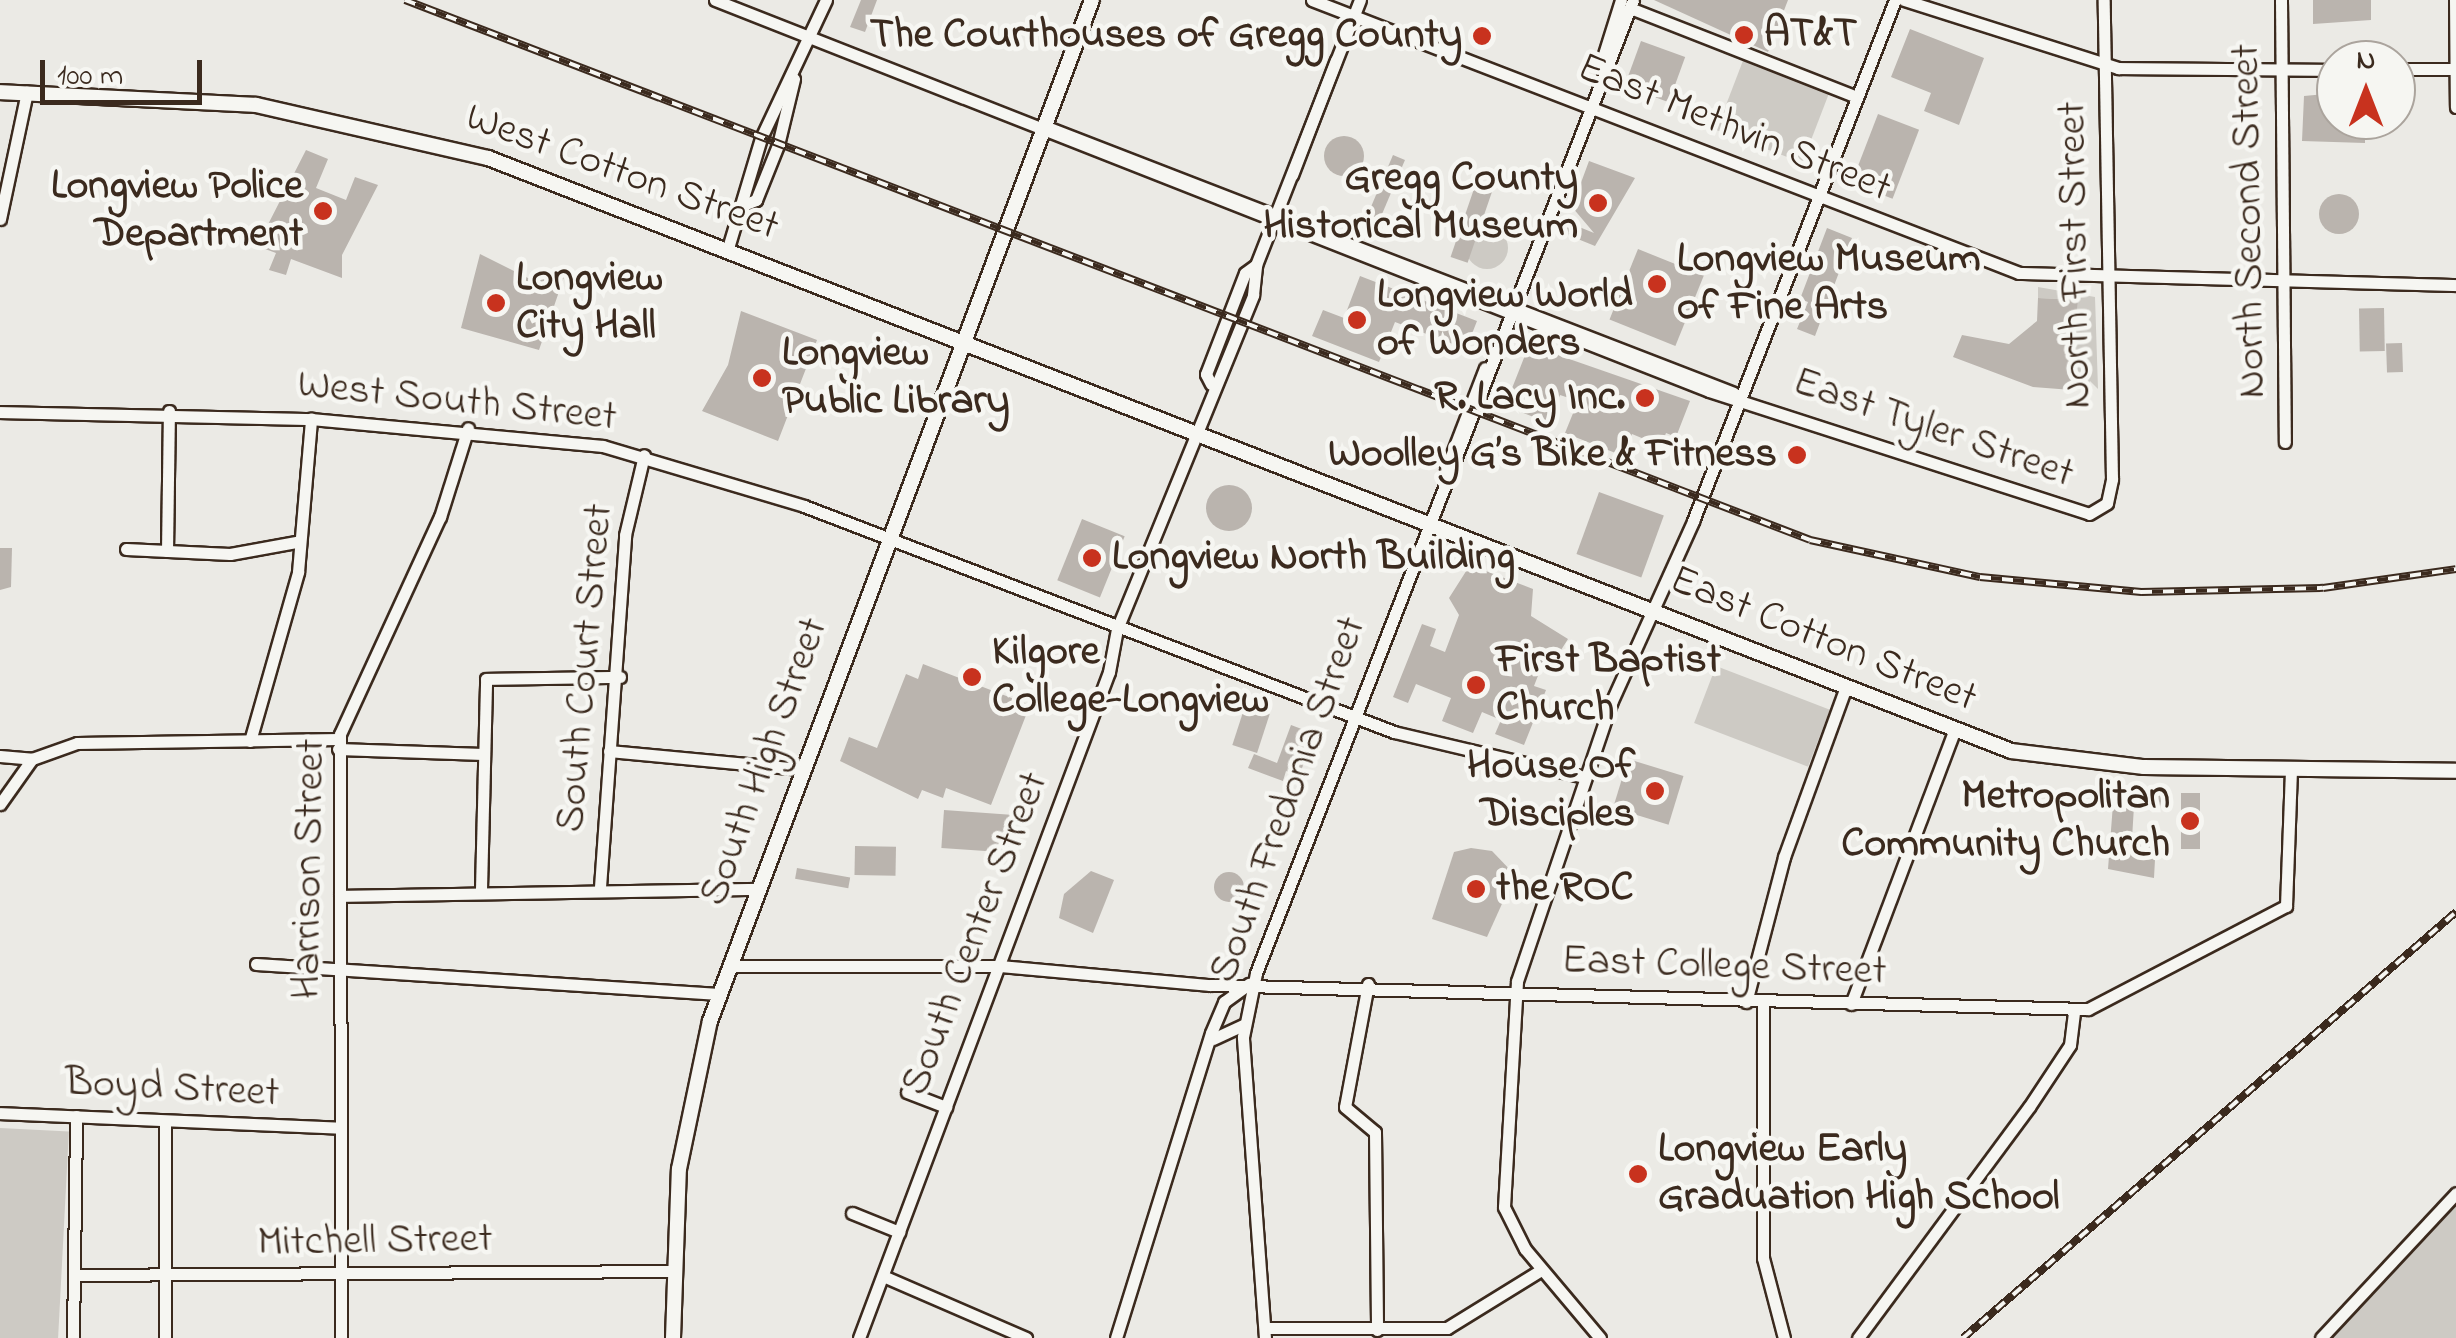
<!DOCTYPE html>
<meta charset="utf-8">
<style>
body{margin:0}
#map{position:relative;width:2456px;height:1338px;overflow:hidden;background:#ebeae5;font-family:"Indie Flower",sans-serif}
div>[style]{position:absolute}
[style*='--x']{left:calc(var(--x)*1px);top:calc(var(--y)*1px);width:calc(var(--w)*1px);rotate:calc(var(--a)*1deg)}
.green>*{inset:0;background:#cdcac4;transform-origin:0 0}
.round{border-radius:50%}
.building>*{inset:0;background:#bab4ae;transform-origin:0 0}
.roads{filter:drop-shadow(2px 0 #3b2a1e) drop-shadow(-2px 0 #3b2a1e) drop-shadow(0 2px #3b2a1e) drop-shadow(0 -2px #3b2a1e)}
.minor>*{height:11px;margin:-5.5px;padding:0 5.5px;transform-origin:5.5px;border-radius:5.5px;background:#f6f6f2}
.major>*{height:14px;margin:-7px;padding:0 7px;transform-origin:7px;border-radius:7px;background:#f6f6f2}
.rail>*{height:8px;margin-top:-4px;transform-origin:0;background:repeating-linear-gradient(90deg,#f6f6f2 0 11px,#3b2a1e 0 22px);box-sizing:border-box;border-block:2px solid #3b2a1e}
.dots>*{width:28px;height:28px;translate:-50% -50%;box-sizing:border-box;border:5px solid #f6f6f2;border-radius:50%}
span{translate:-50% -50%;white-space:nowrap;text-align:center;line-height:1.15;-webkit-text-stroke:9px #f6f6f2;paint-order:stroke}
.poi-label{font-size:42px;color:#3b2a1e;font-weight:700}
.left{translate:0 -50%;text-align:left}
.right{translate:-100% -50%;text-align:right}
.street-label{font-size:42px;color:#3b2a1e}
.north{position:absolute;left:2316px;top:40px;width:100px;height:100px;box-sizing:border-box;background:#f6f6f2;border:2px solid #aba49d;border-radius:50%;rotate:0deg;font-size:28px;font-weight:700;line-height:40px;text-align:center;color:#3b2a1e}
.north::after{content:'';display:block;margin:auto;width:35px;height:45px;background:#c8321e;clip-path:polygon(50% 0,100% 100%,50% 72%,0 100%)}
.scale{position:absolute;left:40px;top:60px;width:162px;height:45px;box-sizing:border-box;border:5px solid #3b2a1e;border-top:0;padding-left:12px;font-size:30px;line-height:35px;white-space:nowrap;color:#3b2a1e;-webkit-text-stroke:8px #f6f6f2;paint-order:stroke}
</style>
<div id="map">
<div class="green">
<div style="left:1744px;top:58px;width:92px;height:77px;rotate:21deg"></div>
<div class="round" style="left:1466px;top:227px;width:42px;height:42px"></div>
<div style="clip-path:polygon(2038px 287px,2095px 297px,2098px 389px,2090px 381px,2088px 390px,2072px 390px,2078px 300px,2038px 298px)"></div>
<div style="left:1716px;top:666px;width:122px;height:61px;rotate:21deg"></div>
<div style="left:0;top:1128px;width:69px;height:210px;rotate:3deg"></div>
<div style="clip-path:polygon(2456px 1202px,2456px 1338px,2331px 1338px,2398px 1263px)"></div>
</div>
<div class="building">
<div style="clip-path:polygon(861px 0,877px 0,865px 32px,850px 27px)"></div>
<div style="clip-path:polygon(1654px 0,1788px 0,1768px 52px)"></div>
<div style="clip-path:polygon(2313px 0,2371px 0,2371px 20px,2313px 24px)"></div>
<div style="clip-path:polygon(1910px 29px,1984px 58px,1959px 125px,1924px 111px,1931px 93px,1891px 77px)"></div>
<div style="left:1641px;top:41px;width:47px;height:48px;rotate:20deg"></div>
<div style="clip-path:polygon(2336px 93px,2336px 120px,2365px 120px,2365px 143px,2302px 141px,2304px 96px)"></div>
<div style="left:1878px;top:114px;width:44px;height:74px;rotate:21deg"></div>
<div class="round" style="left:1324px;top:136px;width:40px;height:40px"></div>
<div style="clip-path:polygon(306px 150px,328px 159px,316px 188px,346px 200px,355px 177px,378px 185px,342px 255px,342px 278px,291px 259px,286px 275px,269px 270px,276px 253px,257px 246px)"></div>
<div style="left:1393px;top:155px;width:13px;height:75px;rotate:23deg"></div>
<div style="clip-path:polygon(1589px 161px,1635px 178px,1595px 246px,1563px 233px,1567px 222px,1594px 233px,1572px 207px)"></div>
<div style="left:1475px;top:186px;width:18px;height:75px;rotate:19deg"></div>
<div class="round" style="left:2319px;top:194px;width:40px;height:40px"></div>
<div style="clip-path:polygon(1827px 228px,1852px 238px,1815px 336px,1797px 329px,1808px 302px,1800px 299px)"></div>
<div style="left:1638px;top:249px;width:71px;height:76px;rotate:22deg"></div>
<div style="clip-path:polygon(480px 254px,538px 283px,543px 269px,564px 277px,539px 350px,461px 328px)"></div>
<div style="clip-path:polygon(1360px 276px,1477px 321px,1466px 349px,1395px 322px,1379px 362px,1312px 336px,1323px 310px,1344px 318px)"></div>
<div style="clip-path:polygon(2038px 298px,2078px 300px,2072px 390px,2033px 387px,1953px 357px,1962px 335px,2009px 344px,2037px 321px)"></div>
<div style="left:2384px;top:308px;width:43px;height:25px;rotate:89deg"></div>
<div style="clip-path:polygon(741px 311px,817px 340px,778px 441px,702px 411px,728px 365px)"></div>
<div style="left:2402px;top:343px;width:29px;height:16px;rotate:88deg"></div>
<div style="clip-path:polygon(1529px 345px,1690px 401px,1676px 437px,1666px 433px,1661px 446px,1632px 434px,1623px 456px,1565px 433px,1578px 401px,1560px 395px,1549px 423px,1505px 406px)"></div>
<div class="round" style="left:1206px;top:485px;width:46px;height:46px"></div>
<div style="left:1599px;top:492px;width:69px;height:66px;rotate:20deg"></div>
<div style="left:1082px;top:519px;width:46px;height:66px;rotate:22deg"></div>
<div style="clip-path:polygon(0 548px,12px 548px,11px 587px,0 590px)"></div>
<div style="clip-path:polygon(1470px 565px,1533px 589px,1531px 616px,1568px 639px,1556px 658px,1546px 655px,1534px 686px,1546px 690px,1524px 745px,1495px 734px,1501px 720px,1482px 712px,1473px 733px,1442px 721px,1451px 698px,1416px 684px,1408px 703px,1393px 697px,1422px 624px,1436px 629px,1430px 646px,1445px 652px,1459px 615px,1449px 598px)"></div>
<div style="clip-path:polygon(923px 664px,1030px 705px,991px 805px,946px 788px,943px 798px,922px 790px,918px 799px,840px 761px,849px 737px,877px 748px,906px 674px,918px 679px)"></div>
<div style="left:1245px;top:706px;width:26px;height:41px;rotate:18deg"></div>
<div style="clip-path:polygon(1291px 725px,1315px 734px,1299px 776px,1286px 771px,1283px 781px,1248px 768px,1254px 754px,1277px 763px)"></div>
<div style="left:1628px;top:759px;width:58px;height:51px;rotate:17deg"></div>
<div style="clip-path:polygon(2114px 791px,2162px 794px,2160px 808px,2134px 806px,2132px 839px,2156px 841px,2154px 878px,2108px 869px)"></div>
<div style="left:2181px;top:793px;width:19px;height:56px"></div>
<div style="left:944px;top:810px;width:70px;height:38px;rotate:4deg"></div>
<div style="left:855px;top:846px;width:41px;height:29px;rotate:1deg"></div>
<div style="clip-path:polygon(1471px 848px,1492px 851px,1515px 875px,1487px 937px,1432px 919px,1454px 852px)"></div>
<div style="left:797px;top:868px;width:54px;height:11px;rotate:10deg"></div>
<div style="clip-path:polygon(1091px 871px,1114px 880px,1093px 933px,1059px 918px,1064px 894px)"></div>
<div class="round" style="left:1214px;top:872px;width:30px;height:30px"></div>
</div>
<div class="roads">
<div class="minor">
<div style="--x:715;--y:0;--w:1068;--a:21.47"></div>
<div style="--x:1709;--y:391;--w:399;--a:17.9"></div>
<div style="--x:2089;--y:514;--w:21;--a:-31"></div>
<div style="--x:2107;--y:503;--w:25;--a:-78"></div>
<div style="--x:2112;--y:479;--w:479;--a:-91"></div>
<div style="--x:1312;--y:0;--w:758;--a:21.11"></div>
<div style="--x:2019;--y:273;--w:437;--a:1.6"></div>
<div style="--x:1904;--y:0;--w:225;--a:17.6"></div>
<div style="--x:2118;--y:68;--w:218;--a:0.5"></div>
<div style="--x:2281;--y:0;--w:442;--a:89.5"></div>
<div style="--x:2455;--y:0;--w:107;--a:89.5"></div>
<div style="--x:1630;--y:8;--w:244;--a:21.4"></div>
<div style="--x:1600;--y:67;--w:70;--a:-72.6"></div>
<div style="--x:2396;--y:69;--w:60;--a:0"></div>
<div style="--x:1049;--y:128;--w:734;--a:21.15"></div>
<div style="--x:1292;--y:175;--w:123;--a:-69.1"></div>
<div style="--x:746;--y:204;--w:11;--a:-22"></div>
<div style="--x:756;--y:200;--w:59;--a:-68.2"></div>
<div style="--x:778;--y:145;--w:68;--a:-76.4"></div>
<div style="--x:0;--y:219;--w:130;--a:-78"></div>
<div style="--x:728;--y:248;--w:115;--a:-73.3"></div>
<div style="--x:761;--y:138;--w:153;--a:-64.8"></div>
<div style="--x:1211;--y:384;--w:11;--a:-117"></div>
<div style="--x:1206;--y:374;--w:108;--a:-68.9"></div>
<div style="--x:1245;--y:273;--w:14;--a:-36"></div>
<div style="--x:1256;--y:265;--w:285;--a:-68.6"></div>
<div style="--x:0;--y:412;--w:311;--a:1.3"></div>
<div style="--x:311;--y:419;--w:293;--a:5.3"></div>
<div style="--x:603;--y:446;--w:210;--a:16.6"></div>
<div style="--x:804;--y:506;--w:632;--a:20.96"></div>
<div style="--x:1394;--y:732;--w:196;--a:13.3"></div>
<div style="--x:1446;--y:469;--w:108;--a:-68.9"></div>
<div style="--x:126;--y:549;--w:104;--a:2.8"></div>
<div style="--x:230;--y:554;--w:67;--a:-10.3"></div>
<div style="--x:167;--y:551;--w:140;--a:-89.2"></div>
<div style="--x:250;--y:741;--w:176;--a:-74.1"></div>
<div style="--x:298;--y:572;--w:154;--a:-85.1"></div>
<div style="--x:338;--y:749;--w:145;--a:2"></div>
<div style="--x:609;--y:751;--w:192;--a:5.4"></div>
<div style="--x:0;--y:756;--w:32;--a:5"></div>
<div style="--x:32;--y:759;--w:48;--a:-19.6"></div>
<div style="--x:77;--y:743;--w:262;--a:-0.9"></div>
<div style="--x:0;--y:804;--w:55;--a:-54.6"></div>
<div style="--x:600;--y:887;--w:353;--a:-85.9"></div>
<div style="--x:625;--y:535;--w:82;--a:-76.6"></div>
<div style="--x:481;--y:889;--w:210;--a:-88.6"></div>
<div style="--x:486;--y:679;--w:134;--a:-0.9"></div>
<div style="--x:340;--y:896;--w:417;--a:-1"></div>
<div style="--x:256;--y:964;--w:464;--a:3.7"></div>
<div style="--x:729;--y:966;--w:271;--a:0"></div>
<div style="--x:1000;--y:966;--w:211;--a:5.2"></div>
<div style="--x:1210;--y:985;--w:878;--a:1.57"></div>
<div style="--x:2088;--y:1009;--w:223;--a:-27.5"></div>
<div style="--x:2286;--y:906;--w:135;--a:-87.9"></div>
<div style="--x:1368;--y:984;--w:125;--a:100.6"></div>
<div style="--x:1345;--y:1107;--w:39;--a:40"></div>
<div style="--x:1375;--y:1132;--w:198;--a:89.4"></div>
<div style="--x:1746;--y:1002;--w:150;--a:-75.3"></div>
<div style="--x:1784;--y:857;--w:181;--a:-70"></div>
<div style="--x:1763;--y:1002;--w:256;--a:90"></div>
<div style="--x:1763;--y:1258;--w:83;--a:75.3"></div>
<div style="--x:1851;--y:1004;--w:292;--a:-69.3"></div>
<div style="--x:1213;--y:1039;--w:33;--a:-25"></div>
<div style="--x:907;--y:1092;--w:42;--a:21"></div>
<div style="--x:0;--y:1113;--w:341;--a:2.5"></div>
<div style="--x:852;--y:1213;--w:51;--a:22"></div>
<div style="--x:75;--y:1275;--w:600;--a:-0.38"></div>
<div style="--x:883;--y:1276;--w:156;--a:23.4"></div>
<div style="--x:1266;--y:1328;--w:181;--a:0"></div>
<div style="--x:1447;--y:1328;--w:110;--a:-31.7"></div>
<div style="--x:73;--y:1338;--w:222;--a:-89.2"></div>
<div style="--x:165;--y:1338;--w:215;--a:-90"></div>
<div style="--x:341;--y:1338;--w:604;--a:-90.09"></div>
<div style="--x:340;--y:734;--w:239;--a:-65.3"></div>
<div style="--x:440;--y:517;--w:93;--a:-72.5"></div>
<div style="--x:859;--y:1338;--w:711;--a:-69.43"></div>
<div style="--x:1109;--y:672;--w:44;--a:-79.5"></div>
<div style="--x:1117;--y:629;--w:361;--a:-67.8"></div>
<div style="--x:1253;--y:295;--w:30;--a:-84"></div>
<div style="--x:1116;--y:1338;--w:319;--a:-72.7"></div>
<div style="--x:1211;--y:1033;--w:34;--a:-67"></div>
<div style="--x:1224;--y:1002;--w:31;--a:-36"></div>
<div style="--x:1265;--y:1338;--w:302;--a:-94.2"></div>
<div style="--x:1243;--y:1037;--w:65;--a:-78.5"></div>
<div style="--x:1256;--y:973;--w:1043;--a:-68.82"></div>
<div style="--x:1600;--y:1338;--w:116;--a:-130.1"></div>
<div style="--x:1525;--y:1249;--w:47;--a:-116.6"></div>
<div style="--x:1504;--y:1207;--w:226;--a:-86.7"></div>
<div style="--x:1517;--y:981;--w:293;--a:-71.3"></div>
<div style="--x:1611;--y:703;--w:200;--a:-65.7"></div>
<div style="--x:1693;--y:521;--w:559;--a:-68.81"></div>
<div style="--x:1858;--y:1338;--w:287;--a:-53.5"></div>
<div style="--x:2029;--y:1107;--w:74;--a:-56.5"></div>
<div style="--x:2070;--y:1045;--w:34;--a:-83"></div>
<div style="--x:2321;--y:1338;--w:198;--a:-47"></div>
</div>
<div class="major">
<div style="--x:0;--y:92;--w:256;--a:2.9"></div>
<div style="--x:256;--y:105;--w:238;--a:12.9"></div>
<div style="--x:488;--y:158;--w:1634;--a:21.27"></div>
<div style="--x:2011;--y:751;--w:134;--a:6.9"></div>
<div style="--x:2144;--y:767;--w:312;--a:0.7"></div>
<div style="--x:673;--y:1338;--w:169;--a:-88"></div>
<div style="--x:679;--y:1169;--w:151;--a:-78.2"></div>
<div style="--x:710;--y:1021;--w:1090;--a:-69.49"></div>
</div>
</div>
<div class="rail">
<div style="--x:405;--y:0;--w:1505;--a:21.02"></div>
<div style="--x:1810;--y:540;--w:174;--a:12.3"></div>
<div style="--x:1980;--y:577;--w:162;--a:5.3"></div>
<div style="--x:2141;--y:592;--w:182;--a:-1.3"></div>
<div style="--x:2323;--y:588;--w:134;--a:-8.1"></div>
<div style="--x:1963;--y:1338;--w:652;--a:-40.83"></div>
</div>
<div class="dots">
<div style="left:1744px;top:35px;background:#c8321e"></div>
<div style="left:1482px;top:36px;background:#c8321e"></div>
<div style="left:1598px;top:203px;background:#c8321e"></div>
<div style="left:323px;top:211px;background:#c8321e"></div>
<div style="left:1657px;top:284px;background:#c8321e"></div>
<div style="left:496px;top:303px;background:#c8321e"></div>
<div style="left:1357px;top:320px;background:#c8321e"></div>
<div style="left:762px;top:378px;background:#c8321e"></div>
<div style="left:1645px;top:398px;background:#c8321e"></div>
<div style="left:1797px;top:455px;background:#c8321e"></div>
<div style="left:1092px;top:558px;background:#c8321e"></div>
<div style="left:972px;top:677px;background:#c8321e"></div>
<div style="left:1476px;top:685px;background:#c8321e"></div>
<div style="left:1655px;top:791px;background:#c8321e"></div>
<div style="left:2190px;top:821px;background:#c8321e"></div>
<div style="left:1476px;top:889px;background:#c8321e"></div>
<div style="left:1638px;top:1174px;background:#c8321e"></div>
</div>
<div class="poi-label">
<span class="left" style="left:1764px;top:35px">AT&amp;T</span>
<span class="right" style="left:1462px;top:36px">The Courthouses of Gregg County</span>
<span class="right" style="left:1578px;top:203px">Gregg County<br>Historical Museum</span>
<span class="right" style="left:303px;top:211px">Longview Police<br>Department</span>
<span class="left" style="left:1677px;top:284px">Longview Museum<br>of Fine Arts</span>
<span class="left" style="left:516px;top:303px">Longview<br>City Hall</span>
<span class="left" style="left:1377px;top:320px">Longview World<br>of Wonders</span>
<span class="left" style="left:782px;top:378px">Longview<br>Public Library</span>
<span class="right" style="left:1625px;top:398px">R. Lacy Inc.</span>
<span class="right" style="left:1777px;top:455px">Woolley G’s Bike &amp; Fitness</span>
<span class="left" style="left:1112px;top:558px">Longview North Building</span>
<span class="left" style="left:992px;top:677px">Kilgore<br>College-Longview</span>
<span class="left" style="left:1496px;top:685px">First Baptist<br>Church</span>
<span class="right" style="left:1635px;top:791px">House Of<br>Disciples</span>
<span class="right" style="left:2170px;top:821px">Metropolitan<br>Community Church</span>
<span class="left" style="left:1496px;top:889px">the ROC</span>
<span class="left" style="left:1658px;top:1174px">Longview Early<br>Graduation High School</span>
</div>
<div class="street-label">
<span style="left:1734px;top:129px;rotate:22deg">East Methvin Street</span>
<span style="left:622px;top:173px;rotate:20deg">West Cotton Street</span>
<span style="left:2250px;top:221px;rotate:-91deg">North Second Street</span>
<span style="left:2076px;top:255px;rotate:-91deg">North First Street</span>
<span style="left:457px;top:402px;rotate:6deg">West South Street</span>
<span style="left:1933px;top:429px;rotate:19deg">East Tyler Street</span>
<span style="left:1823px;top:640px;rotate:22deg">East Cotton Street</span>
<span style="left:586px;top:668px;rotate:-85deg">South Court Street</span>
<span style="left:765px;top:762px;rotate:-70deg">South High Street</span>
<span style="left:1289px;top:800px;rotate:-70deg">South Fredonia Street</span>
<span style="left:310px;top:869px;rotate:-89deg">Harrison Street</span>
<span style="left:976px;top:934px;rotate:-69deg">South Center Street</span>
<span style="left:1724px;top:967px;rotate:2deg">East College Street</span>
<span style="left:172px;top:1089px;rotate:3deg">Boyd Street</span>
<span style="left:375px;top:1242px;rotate:-1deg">Mitchell Street</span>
</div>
<div class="north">N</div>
<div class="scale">100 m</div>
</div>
